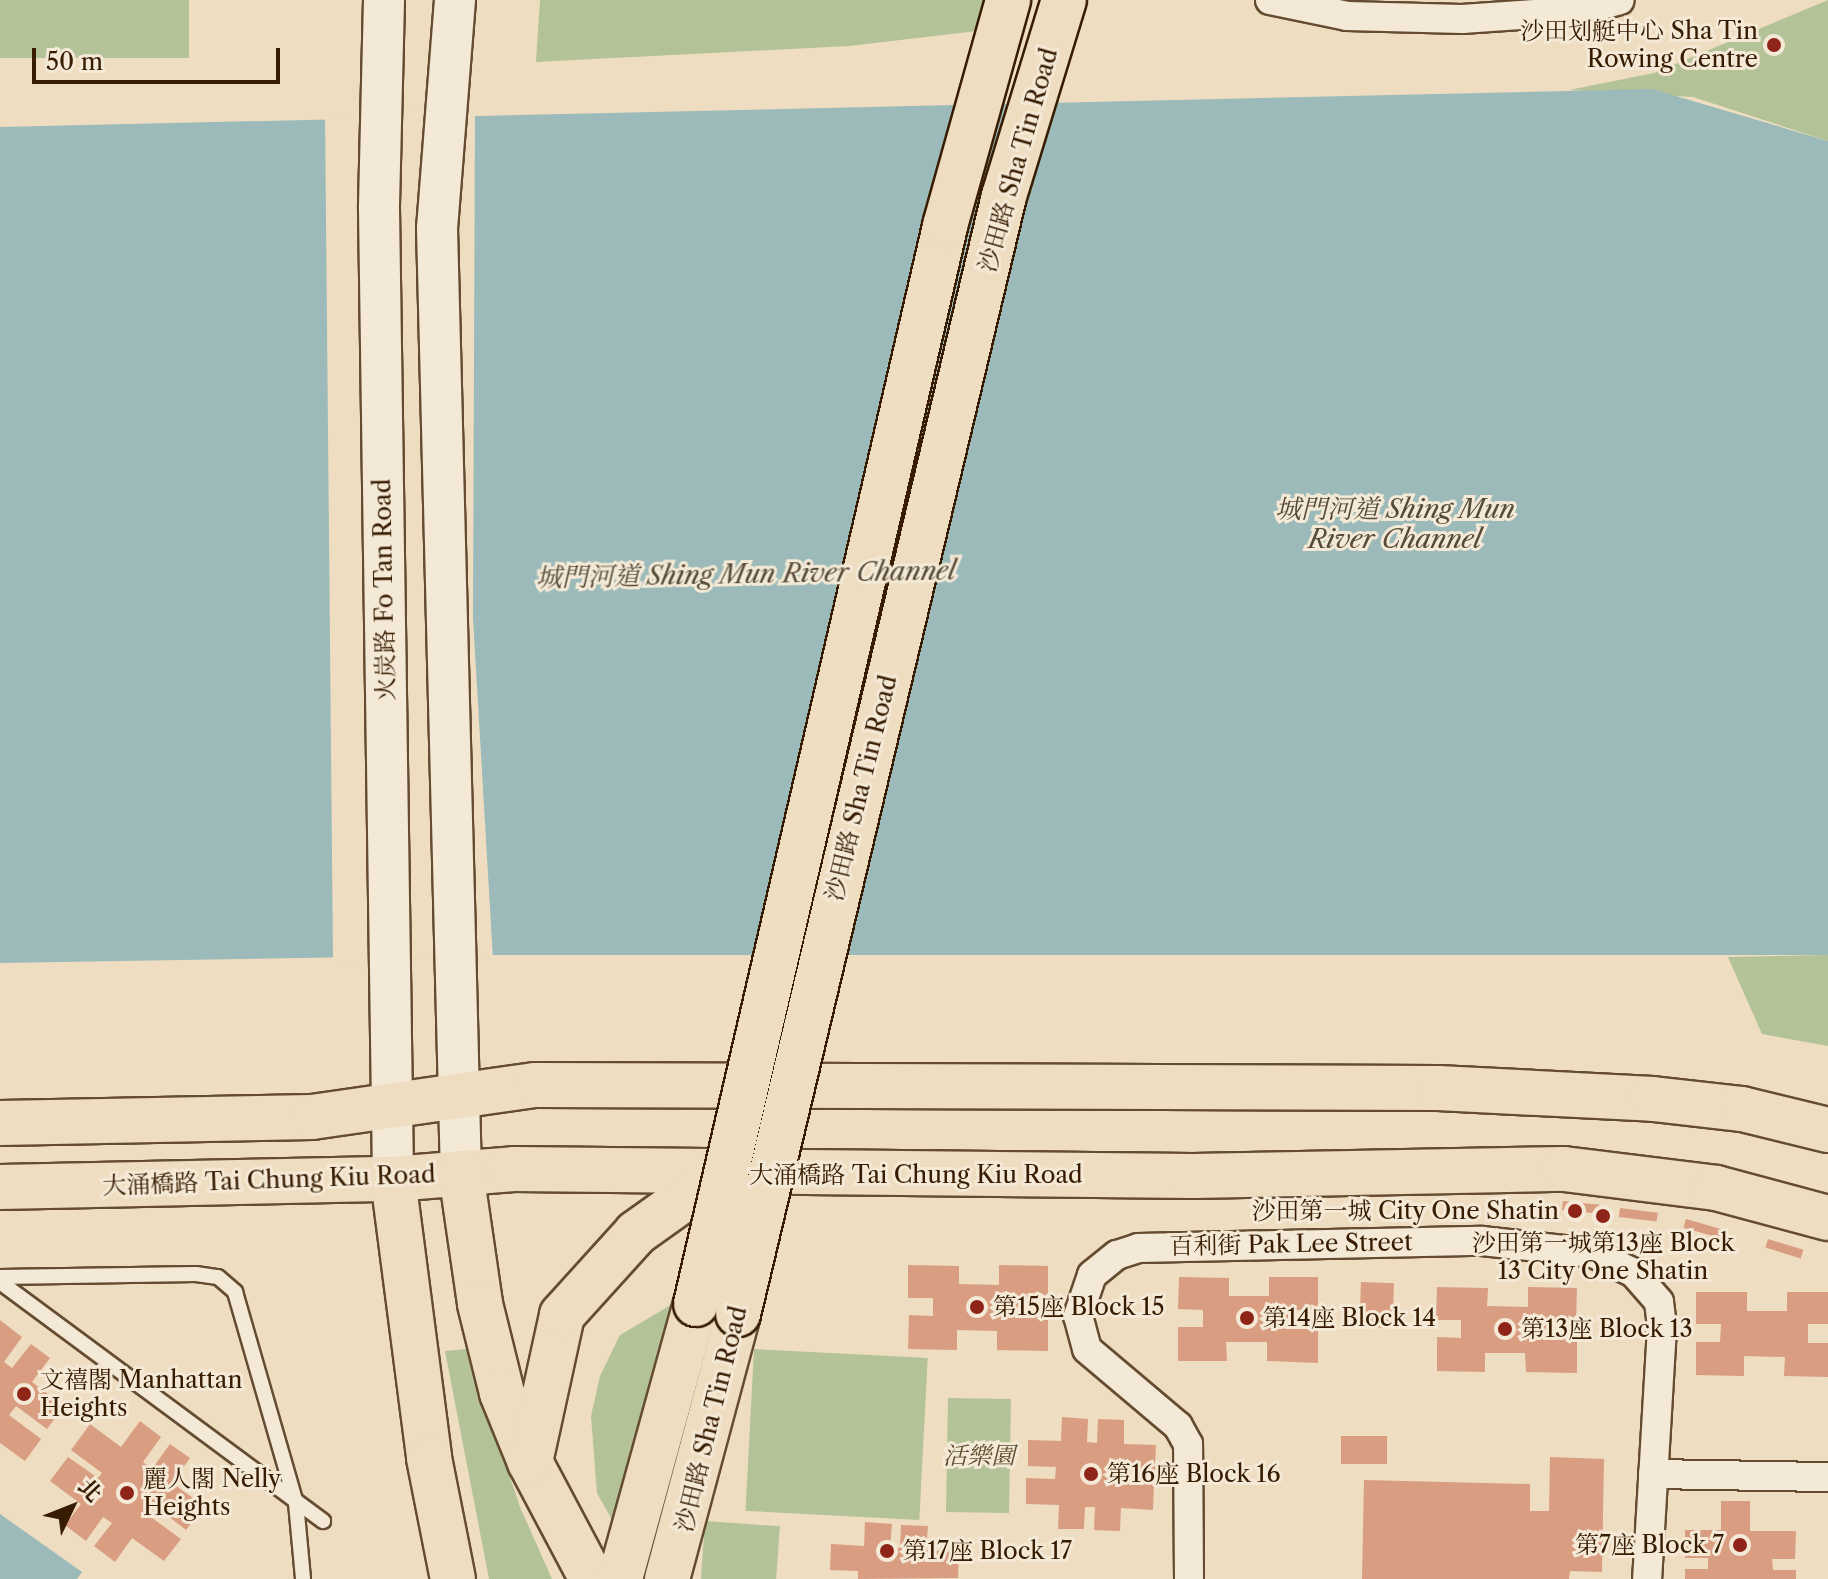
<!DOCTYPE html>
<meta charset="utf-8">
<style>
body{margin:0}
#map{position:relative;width:1828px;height:1579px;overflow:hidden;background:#eeddc0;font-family:"Libre Caslon Text","Noto Serif TC",serif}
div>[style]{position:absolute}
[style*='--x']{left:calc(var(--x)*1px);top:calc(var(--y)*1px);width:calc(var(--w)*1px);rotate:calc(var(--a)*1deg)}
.green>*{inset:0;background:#b3c297;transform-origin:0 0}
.water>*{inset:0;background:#9bbab9}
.pier>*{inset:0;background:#eeddc0}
.building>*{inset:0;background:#d99d81;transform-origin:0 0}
.roads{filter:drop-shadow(2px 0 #654c31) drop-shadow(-2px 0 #654c31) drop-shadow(0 2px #654c31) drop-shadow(0 -2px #654c31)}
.lane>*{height:14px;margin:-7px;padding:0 7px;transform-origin:7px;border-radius:7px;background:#f4e9d6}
.street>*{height:28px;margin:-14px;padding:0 14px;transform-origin:14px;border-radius:14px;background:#f4e9d6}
.secondary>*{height:40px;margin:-20px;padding:0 20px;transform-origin:20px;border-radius:20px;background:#f4e9d6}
.primary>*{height:44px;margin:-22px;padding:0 22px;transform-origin:22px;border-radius:22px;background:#eeddc0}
.highway>*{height:44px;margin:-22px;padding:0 22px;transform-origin:22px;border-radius:22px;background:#eeddc0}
.bridges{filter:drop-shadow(2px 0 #371c01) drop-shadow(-2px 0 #371c01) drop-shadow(0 2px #371c01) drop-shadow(0 -2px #371c01)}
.highway-bridge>*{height:44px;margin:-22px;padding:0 22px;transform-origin:22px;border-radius:22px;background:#eeddc0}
.dots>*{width:22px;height:22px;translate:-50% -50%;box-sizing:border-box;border:4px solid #f4e9d6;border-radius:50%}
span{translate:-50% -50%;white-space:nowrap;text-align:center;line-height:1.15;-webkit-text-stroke:6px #f4e9d6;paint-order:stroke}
.poi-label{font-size:24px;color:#371c01}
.right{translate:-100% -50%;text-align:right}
.left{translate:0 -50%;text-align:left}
.street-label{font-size:24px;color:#371c01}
.park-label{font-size:24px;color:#5c4e2e;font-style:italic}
.water-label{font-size:26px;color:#554b38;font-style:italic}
.north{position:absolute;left:32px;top:1467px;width:80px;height:80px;-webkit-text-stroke:6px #f4e9d6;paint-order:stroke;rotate:47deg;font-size:22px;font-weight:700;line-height:32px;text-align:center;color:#371c01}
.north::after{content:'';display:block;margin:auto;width:28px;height:36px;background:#371c01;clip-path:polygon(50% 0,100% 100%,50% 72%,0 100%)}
.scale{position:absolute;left:32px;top:48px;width:248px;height:36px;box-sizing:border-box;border:4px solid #371c01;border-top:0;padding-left:10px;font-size:24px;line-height:28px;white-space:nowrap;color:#371c01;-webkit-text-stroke:6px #f4e9d6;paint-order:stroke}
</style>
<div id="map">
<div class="green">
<div style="left:0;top:0;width:189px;height:58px"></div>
<div style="clip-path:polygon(540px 0,989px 0,977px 31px,849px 46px,536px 62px)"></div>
<div style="clip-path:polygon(1828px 0,1828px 141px,1693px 97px,1569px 90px,1654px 73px)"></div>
<div style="clip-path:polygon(1828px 955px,1828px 1046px,1762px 1034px,1728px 957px)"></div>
<div style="clip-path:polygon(717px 1278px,675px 1579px,617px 1529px,597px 1493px,591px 1416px,600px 1376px,620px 1335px)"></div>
<div style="clip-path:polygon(467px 1349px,520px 1507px,552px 1579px,489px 1579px,445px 1351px)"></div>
<div style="left:754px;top:1349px;width:174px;height:162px;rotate:3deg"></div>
<div style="left:948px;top:1398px;width:63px;height:114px;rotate:1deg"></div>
<div style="left:705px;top:1521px;width:75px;height:58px;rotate:4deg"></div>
</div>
<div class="water">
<div style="clip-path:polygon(1652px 89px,1828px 141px,1828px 955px,477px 955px,0 963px,0 127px)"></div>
<div style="clip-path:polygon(0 1514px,82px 1572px,77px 1579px,0 1579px)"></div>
</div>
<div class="pier">
<div style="clip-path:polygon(475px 110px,473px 618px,493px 959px,333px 961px,325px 114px)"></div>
</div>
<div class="building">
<div style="left:1563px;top:1201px;width:37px;height:9px;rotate:6deg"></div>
<div style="left:1620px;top:1208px;width:38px;height:9px;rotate:7deg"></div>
<div style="left:1686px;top:1219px;width:37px;height:9px;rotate:16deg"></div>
<div style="left:1768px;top:1239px;width:37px;height:9px;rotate:17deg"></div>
<div style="clip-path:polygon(908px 1265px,959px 1266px,959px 1284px,999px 1285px,999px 1265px,1048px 1266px,1048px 1298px,1021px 1298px,1021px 1316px,1048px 1317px,1048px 1351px,997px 1350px,997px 1331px,957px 1330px,957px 1350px,908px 1349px,909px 1315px,933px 1316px,933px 1298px,908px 1298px)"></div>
<div style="clip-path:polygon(1179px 1277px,1229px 1278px,1229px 1296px,1269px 1296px,1269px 1277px,1318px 1277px,1318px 1310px,1291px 1310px,1291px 1328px,1318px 1328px,1318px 1363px,1267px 1361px,1267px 1342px,1226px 1342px,1227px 1361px,1178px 1361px,1178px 1327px,1203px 1327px,1203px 1310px,1178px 1309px)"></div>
<div style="left:1361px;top:1282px;width:33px;height:45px;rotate:2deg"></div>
<div style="clip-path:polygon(1437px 1287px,1488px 1288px,1487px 1306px,1528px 1307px,1528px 1287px,1577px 1288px,1576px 1321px,1549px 1320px,1549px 1338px,1577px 1339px,1577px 1373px,1526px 1372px,1525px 1353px,1485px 1353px,1485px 1372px,1437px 1371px,1437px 1337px,1461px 1338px,1461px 1320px,1436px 1320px)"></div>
<div style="clip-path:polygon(1696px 1292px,1747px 1292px,1747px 1311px,1787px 1311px,1787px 1292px,1828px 1292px,1828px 1324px,1808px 1324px,1808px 1343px,1828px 1343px,1828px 1377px,1784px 1376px,1785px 1357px,1744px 1356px,1744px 1376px,1696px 1375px,1696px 1342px,1720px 1342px,1721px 1324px,1696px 1324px)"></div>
<div style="clip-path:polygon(0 1320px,22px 1337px,4px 1362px,12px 1368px,31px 1344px,50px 1358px,32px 1382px,64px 1406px,47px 1429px,16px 1406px,9px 1415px,41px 1439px,25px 1461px,0 1443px)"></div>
<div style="clip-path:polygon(1062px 1417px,1088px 1419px,1087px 1442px,1097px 1443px,1098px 1419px,1124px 1420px,1124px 1444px,1156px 1445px,1155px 1471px,1126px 1470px,1126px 1482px,1154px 1483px,1153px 1510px,1121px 1508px,1120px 1531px,1094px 1530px,1095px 1507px,1085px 1507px,1084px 1529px,1058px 1529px,1059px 1505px,1026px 1504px,1026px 1478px,1055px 1479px,1056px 1467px,1028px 1466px,1028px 1440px,1061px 1441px)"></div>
<div style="clip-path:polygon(140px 1421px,161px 1437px,143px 1462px,152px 1469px,170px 1444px,190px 1458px,172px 1483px,204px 1506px,186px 1530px,155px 1506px,148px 1515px,181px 1539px,164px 1561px,132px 1538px,115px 1562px,94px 1546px,112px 1523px,103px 1517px,86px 1541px,65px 1525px,81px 1504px,50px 1481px,68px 1457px,98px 1478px,102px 1473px,71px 1450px,90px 1424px,121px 1447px)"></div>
<div style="left:1341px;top:1436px;width:46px;height:28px"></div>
<div style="clip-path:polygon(1550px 1457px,1604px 1459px,1602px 1572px,1570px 1571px,1569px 1579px,1362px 1579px,1364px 1480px,1530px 1484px,1530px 1511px,1549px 1511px)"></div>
<div style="clip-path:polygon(1721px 1501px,1750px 1501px,1750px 1531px,1796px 1531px,1795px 1559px,1772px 1559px,1773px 1570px,1796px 1570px,1796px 1579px,1685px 1579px,1685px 1569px,1708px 1569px,1708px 1558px,1685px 1558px,1685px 1530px,1721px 1530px)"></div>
<div style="clip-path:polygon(865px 1522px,892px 1524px,890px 1547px,900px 1548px,901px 1525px,928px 1526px,926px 1550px,959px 1552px,958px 1578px,858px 1579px,858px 1571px,830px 1570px,831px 1544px,864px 1546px)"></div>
</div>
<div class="roads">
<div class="lane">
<div style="--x:0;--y:1277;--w:196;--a:-0.9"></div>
<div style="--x:196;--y:1274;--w:22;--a:8"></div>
<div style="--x:218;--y:1277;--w:23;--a:41"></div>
<div style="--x:235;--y:1292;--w:220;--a:73.9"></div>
<div style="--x:296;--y:1503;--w:76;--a:84.7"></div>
<div style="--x:0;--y:1282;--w:402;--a:36.5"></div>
</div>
<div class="street">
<div style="--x:1270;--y:0;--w:79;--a:11.7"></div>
<div style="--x:1347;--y:16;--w:115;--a:1.5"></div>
<div style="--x:1462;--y:19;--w:117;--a:-3.9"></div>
<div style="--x:1579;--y:11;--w:42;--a:-15"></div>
<div style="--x:1653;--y:1474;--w:175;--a:1"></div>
<div style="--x:1189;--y:1579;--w:135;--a:-90.4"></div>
<div style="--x:1188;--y:1444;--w:21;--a:-119"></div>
<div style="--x:1178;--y:1426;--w:119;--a:-139.8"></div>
<div style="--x:1087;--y:1349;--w:34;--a:-105"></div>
<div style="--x:1078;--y:1316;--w:43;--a:-71.1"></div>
<div style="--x:1092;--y:1275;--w:32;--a:-39"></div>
<div style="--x:1117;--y:1255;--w:22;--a:-18"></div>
<div style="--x:1138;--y:1248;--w:344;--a:-1.2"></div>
<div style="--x:1482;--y:1241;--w:112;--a:6.2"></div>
<div style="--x:1593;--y:1253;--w:46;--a:26"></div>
<div style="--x:1634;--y:1273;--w:38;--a:49"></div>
<div style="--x:1659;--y:1302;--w:26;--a:83"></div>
<div style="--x:1662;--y:1328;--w:251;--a:93.4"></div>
</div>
<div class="secondary">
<div style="--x:384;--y:0;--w:209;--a:91.4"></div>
<div style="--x:379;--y:209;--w:970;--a:89.17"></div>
<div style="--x:455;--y:0;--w:229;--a:94.5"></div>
<div style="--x:437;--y:228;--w:945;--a:88.55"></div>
</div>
<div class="primary">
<div style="--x:0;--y:1123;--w:312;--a:-1.1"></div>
<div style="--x:312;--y:1117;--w:225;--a:-8.2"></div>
<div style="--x:535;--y:1085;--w:903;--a:0.19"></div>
<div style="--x:1438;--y:1088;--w:215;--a:2.9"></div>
<div style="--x:1653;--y:1099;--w:90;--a:6.4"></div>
<div style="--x:1742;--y:1109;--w:89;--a:13.7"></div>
<div style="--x:0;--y:1187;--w:393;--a:-1.2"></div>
<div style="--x:393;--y:1179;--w:121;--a:-4.7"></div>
<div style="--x:514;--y:1169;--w:679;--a:0.59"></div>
<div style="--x:1193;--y:1176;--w:371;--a:-1.1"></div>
<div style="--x:1564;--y:1169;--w:153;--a:7.1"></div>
<div style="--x:1716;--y:1188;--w:116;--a:15"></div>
</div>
<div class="highway">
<div style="--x:461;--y:1173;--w:132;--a:81.7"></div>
<div style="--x:480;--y:1304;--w:92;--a:76.1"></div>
<div style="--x:502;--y:1393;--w:74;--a:67.9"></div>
<div style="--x:530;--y:1462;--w:132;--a:62.1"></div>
<div style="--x:393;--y:1179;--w:281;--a:82.6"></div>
<div style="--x:429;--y:1458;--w:123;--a:78.8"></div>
<div style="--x:530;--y:1462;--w:150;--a:-77.7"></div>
<div style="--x:562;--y:1315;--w:110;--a:-47.9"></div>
<div style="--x:636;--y:1233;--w:98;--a:-35.5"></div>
<div style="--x:620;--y:1579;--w:285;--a:-74.6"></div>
<div style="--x:667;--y:1579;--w:274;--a:-75"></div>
</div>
</div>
<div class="bridges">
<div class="highway-bridge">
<div style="--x:696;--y:1304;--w:1106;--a:-76.99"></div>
<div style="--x:945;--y:226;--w:235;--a:-74.4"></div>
<div style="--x:738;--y:1314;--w:1149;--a:-76.62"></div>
<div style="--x:1004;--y:196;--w:205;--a:-73"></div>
</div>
</div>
<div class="dots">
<div style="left:1774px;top:45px;background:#8f2418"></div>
<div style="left:1575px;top:1211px;background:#8f2418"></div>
<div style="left:1603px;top:1216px;background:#8f2418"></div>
<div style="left:977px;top:1307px;background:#8f2418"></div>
<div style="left:1247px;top:1318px;background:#8f2418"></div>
<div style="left:1505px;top:1329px;background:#8f2418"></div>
<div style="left:24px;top:1394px;background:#8f2418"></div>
<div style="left:1091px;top:1474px;background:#8f2418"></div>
<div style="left:127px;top:1493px;background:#8f2418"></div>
<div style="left:1740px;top:1545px;background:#8f2418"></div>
<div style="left:887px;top:1551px;background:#8f2418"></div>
</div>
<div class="poi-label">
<span class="right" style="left:1758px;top:45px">沙田划艇中心 Sha Tin<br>Rowing Centre</span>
<span class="right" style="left:1559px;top:1211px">沙田第一城 City One Shatin</span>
<span style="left:1603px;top:1257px">沙田第一城第13座 Block<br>13 City One Shatin</span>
<span class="left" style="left:993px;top:1307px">第15座 Block 15</span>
<span class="left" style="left:1263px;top:1318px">第14座 Block 14</span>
<span class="left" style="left:1521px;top:1329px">第13座 Block 13</span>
<span class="left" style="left:40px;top:1394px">文禧閣 Manhattan<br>Heights</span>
<span class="left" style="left:1107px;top:1474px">第16座 Block 16</span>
<span class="left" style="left:143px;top:1493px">麗人閣 Nelly<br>Heights</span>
<span class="right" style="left:1724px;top:1545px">第7座 Block 7</span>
<span class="left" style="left:903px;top:1551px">第17座 Block 17</span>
</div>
<div class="street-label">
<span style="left:1018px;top:160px;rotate:-74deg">沙田路 Sha Tin Road</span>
<span style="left:384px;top:590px;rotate:-91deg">火炭路 Fo Tan Road</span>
<span style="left:861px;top:788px;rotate:-76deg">沙田路 Sha Tin Road</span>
<span style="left:916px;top:1175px">大涌橋路 Tai Chung Kiu Road</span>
<span style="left:269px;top:1180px;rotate:-2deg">大涌橋路 Tai Chung Kiu Road</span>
<span style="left:1291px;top:1244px;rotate:-1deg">百利街 Pak Lee Street</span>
<span style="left:711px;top:1419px;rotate:-76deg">沙田路 Sha Tin Road</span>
</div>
<div class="park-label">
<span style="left:979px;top:1456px">活樂園</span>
</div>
<div class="water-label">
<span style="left:1395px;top:525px">城門河道 Shing Mun<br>River Channel</span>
<span style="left:746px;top:575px;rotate:-1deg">城門河道 Shing Mun River Channel</span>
</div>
<div class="north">北</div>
<div class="scale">50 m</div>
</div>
